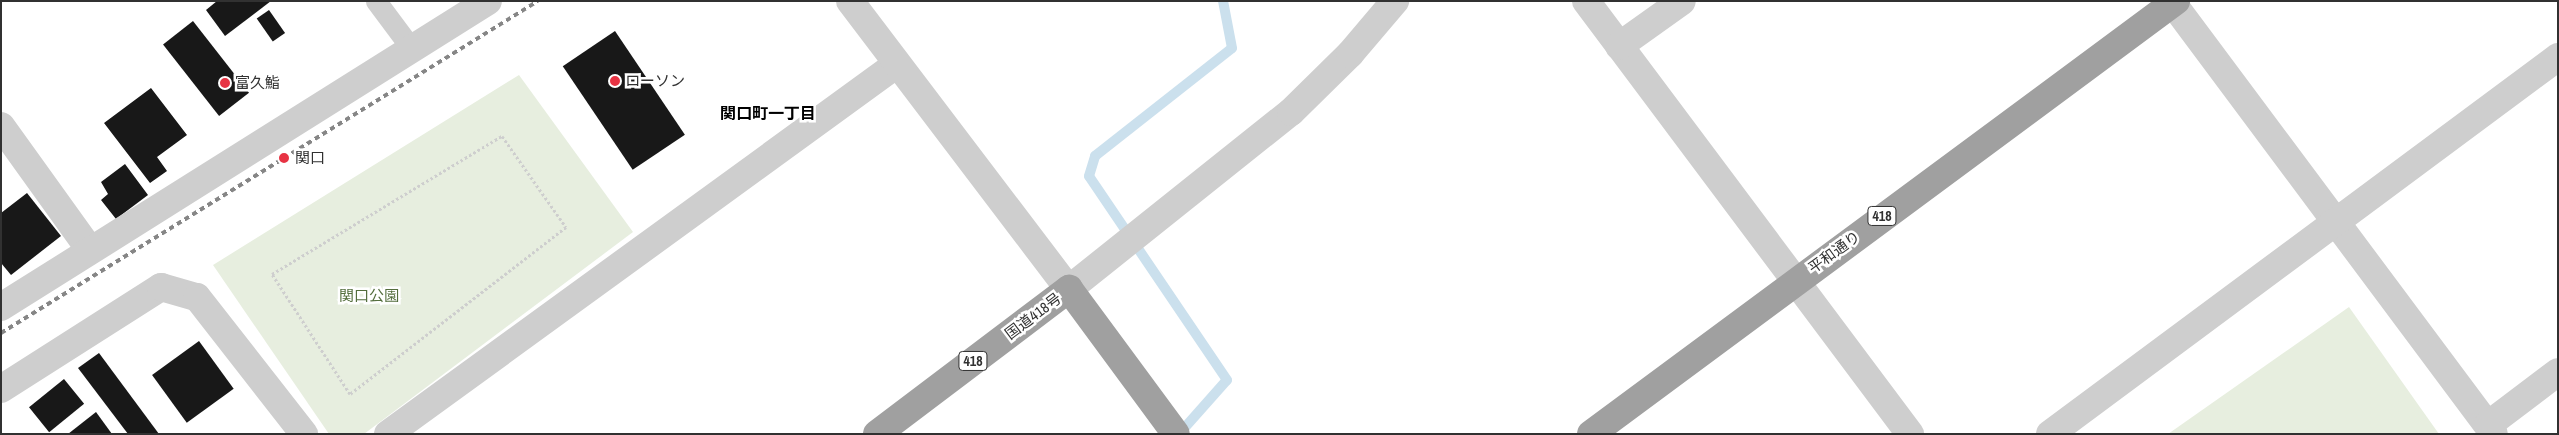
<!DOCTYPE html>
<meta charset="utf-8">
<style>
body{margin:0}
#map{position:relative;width:2559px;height:435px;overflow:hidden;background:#fff;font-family:"Archivo Narrow","Noto Sans JP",sans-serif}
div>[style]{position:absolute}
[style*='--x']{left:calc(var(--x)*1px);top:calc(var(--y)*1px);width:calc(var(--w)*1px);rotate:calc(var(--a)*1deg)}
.green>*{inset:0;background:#e7eedf}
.stream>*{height:10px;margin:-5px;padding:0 5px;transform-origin:5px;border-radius:5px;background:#cbe0ed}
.building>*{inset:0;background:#181818;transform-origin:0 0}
.path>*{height:3px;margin-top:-1.5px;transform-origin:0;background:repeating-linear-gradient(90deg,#cecece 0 2.5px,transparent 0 5px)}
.service>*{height:21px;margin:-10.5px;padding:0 10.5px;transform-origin:10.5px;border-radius:10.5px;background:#cecece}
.minor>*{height:28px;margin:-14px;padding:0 14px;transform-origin:14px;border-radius:14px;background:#cecece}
.tertiary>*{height:28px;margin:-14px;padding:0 14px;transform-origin:14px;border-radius:14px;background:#cecece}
.trunk>*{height:28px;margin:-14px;padding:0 14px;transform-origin:14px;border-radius:14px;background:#a0a0a0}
.rail>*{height:4px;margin-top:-2px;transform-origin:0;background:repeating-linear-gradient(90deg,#868686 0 5px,transparent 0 9px)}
.dots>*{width:14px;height:14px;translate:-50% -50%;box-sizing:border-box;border:2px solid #fff;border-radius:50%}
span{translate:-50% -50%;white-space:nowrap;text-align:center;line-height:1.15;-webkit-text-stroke:5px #fff;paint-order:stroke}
.shield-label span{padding:1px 4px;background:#fff;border:1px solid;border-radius:4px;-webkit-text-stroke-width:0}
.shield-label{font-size:14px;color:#313131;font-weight:700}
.poi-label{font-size:15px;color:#313131}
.left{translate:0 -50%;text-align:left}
.street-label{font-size:15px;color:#313131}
.park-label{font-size:15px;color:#546e3d}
.neighbourhood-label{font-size:16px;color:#000;font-weight:700}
.frame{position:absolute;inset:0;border:2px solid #313131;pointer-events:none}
</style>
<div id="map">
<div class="green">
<div style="clip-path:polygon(519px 75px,633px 232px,364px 434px,329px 434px,213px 265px)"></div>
<div style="clip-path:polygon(2349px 307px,2439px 434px,2168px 434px)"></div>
</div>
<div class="stream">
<div style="--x:1179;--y:434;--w:72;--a:-48.4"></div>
<div style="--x:1227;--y:380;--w:246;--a:-124.1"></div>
<div style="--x:1089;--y:176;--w:21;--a:-73"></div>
<div style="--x:1095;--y:156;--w:174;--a:-38.2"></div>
<div style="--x:1232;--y:48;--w:48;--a:-100.8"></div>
</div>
<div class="building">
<div style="clip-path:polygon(217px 1px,271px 1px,225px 36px,206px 10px)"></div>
<div style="left:269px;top:10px;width:28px;height:15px;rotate:55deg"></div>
<div style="left:193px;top:21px;width:91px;height:38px;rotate:52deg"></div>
<div style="left:615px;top:31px;width:125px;height:63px;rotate:56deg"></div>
<div style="clip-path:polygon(151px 88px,187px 135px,157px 157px,167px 171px,150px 183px,104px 123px)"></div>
<div style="clip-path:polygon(125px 164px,148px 195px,116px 219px,101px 200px,108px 194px,101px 182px)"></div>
<div style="clip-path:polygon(27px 193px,61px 236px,11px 275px,1px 263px,1px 213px)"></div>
<div style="left:199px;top:341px;width:59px;height:58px;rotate:54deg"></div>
<div style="clip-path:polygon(99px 353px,159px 434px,128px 434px,78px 368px)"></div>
<div style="left:64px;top:379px;width:32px;height:45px;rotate:51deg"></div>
<div style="clip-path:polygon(96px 412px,112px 434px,68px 434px)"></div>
</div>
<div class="path">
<div style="--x:502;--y:136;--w:111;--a:54.9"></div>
<div style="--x:566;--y:227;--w:273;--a:142.3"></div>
<div style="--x:350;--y:394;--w:143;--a:-123"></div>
<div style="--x:272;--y:274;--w:268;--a:-31"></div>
</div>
<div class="service">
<div style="--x:376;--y:1;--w:59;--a:53.3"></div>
</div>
<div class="minor">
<div style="--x:1586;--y:1;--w:541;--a:53.19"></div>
<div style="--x:2171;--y:1;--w:540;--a:53.28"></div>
<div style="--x:1619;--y:46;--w:77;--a:-35.5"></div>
<div style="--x:1;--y:126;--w:153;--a:54.3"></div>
<div style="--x:1069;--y:289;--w:284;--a:-38.6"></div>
<div style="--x:1291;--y:112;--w:83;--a:-44.5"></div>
<div style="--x:1350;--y:54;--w:70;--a:-49.7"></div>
<div style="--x:1;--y:307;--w:575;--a:-32.14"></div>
<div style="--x:1;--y:389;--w:190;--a:-32.5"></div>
<div style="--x:161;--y:287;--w:37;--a:16"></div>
<div style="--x:197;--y:297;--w:174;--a:52"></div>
<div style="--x:2488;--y:425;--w:88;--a:-37.1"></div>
<div style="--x:388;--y:434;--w:629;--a:-36.01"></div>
<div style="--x:2050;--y:434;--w:633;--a:-36.58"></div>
</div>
<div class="tertiary">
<div style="--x:850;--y:1;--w:362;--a:52.8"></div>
</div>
<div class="trunk">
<div style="--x:877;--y:434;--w:241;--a:-37.1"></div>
<div style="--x:1069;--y:289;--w:180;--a:53.6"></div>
<div style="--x:1591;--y:434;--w:728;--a:-36.51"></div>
</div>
<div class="rail">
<div style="--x:1;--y:333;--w:631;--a:-31.73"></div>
</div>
<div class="dots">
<div style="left:615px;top:81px;background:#e73343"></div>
<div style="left:225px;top:83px;background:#e73343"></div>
<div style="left:284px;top:158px;background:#e73343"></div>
</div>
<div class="shield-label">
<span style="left:1882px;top:216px">418</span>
<span style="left:973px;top:361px">418</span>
</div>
<div class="poi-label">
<span class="left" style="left:625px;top:81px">ローソン</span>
<span class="left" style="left:235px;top:83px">富久鮨</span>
<span class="left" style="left:295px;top:158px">関口</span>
</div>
<div class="street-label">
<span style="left:1834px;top:252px;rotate:-36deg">平和通り</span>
<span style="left:1033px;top:316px;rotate:-37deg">国道418号</span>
</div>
<div class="park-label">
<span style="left:369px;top:296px">関口公園</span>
</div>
<div class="neighbourhood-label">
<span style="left:768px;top:113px">関口町一丁目</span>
</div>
<div class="frame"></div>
</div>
